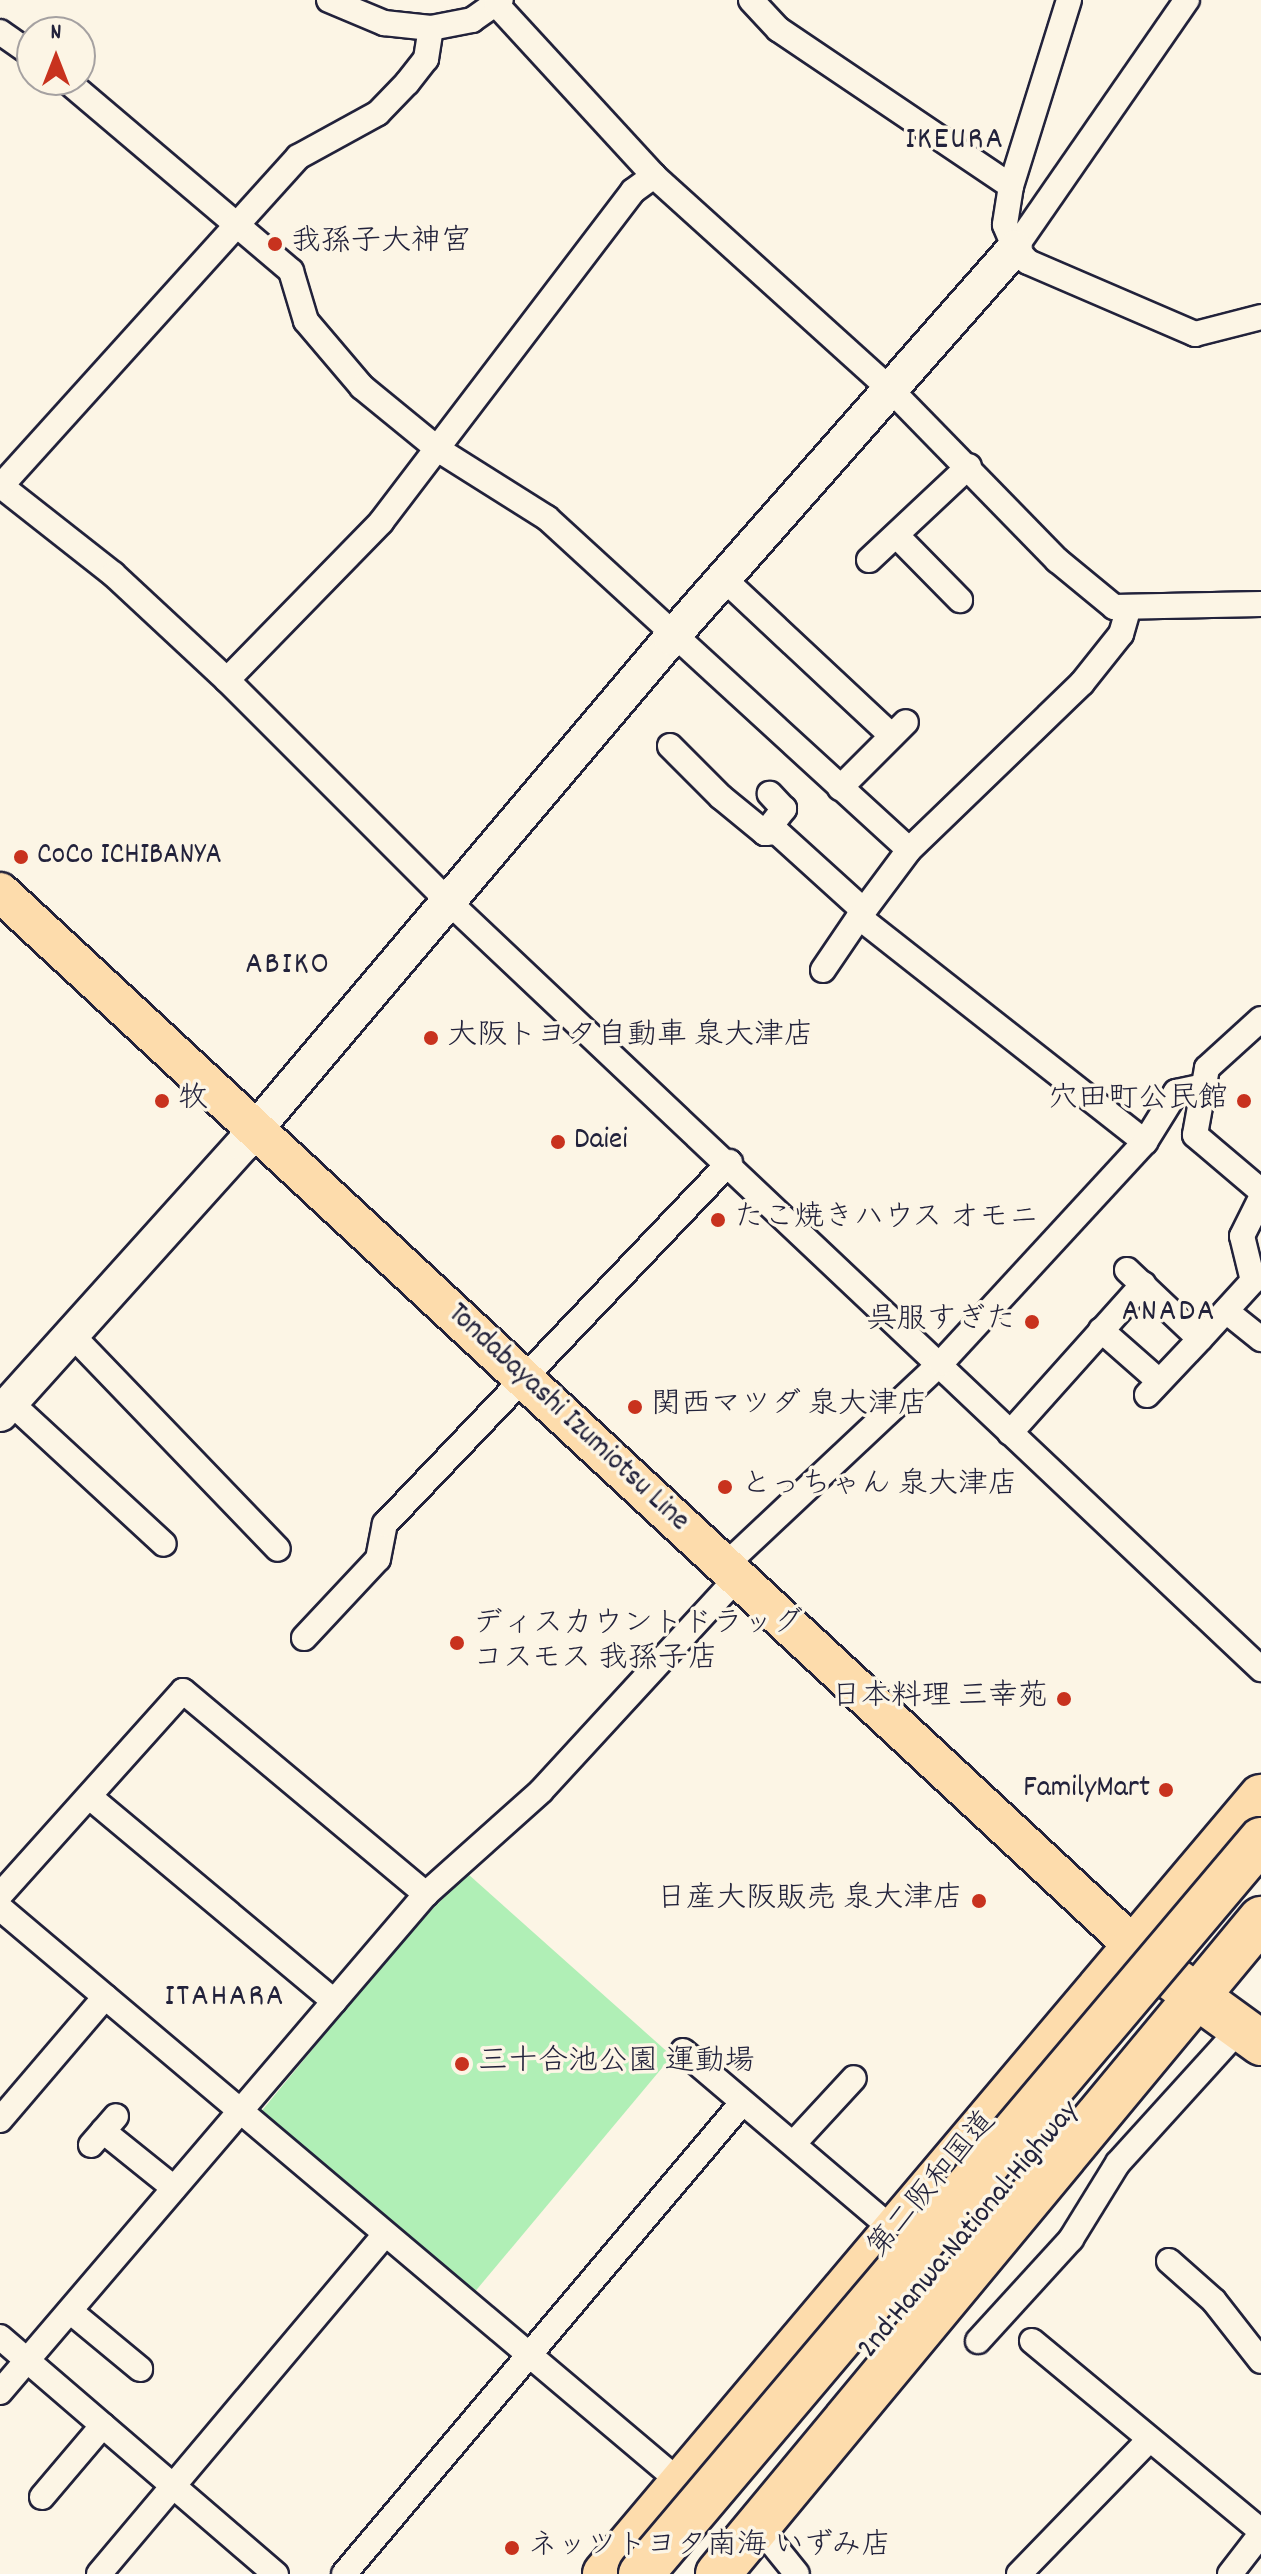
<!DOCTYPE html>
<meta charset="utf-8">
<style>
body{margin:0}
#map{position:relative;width:1261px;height:2574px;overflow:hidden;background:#fcf5e5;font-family:Dekko,"Klee One",sans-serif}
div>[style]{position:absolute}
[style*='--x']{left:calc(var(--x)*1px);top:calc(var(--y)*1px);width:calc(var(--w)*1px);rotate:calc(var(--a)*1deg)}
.green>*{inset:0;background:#b0efb6}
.roads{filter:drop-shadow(2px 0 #22223b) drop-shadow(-2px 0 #22223b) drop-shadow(0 2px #22223b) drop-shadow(0 -2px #22223b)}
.street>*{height:24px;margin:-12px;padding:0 12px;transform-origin:12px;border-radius:12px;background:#fcf5e5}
.secondary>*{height:34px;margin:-17px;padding:0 17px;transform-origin:17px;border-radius:17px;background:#fcf5e5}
.primary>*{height:38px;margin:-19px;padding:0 19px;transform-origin:19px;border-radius:19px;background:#fddcac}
.highway>*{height:44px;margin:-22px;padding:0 22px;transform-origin:22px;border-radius:22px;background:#fddcac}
.bridges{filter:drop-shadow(2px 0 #22223b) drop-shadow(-2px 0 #22223b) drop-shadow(0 2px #22223b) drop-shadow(0 -2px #22223b)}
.highway-bridge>*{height:44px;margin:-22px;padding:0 22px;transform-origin:22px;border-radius:22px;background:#fddcac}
.dots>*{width:22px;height:22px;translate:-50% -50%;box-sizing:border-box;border:4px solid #fcf5e5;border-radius:50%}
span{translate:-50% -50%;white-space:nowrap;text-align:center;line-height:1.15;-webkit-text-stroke:7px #fcf5e5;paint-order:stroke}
.poi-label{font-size:30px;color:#22223b}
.left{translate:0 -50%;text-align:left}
.right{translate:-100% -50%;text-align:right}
.street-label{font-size:30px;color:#22223b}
.neighbourhood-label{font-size:32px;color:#22223b;letter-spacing:2px}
.north{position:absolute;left:16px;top:16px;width:80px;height:80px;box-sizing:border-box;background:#fcf5e5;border:2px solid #a5a1a1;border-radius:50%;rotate:0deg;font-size:22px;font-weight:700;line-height:32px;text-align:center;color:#22223b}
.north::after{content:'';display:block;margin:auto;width:28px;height:36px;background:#c8321e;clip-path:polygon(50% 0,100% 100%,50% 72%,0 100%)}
</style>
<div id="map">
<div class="green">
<div style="clip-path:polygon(468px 1874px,672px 2056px,473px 2294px,260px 2113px,410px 1931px)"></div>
</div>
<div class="roads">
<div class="street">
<div style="--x:329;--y:0;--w:60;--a:22.7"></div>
<div style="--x:384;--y:23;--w:47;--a:6.1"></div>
<div style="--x:431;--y:28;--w:42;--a:-11"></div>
<div style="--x:472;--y:20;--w:35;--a:-35"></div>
<div style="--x:751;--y:0;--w:40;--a:47"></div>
<div style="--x:778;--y:29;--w:281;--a:34"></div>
<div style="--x:1069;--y:0;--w:195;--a:107.3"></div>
<div style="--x:1011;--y:186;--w:39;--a:99"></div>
<div style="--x:1005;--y:225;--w:25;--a:67"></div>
<div style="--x:1015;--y:248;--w:19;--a:47"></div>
<div style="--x:1028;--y:262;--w:182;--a:23.3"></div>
<div style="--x:1195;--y:334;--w:68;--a:-14.4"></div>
<div style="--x:497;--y:5;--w:232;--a:47.4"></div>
<div style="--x:654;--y:176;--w:319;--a:42.1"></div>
<div style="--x:891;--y:390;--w:238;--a:45.7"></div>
<div style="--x:1057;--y:560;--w:74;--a:39.5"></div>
<div style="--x:1114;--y:607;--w:147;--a:-1.2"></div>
<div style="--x:0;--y:32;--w:39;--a:35"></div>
<div style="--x:66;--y:80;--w:295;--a:40.3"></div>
<div style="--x:291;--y:271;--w:52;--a:73.3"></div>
<div style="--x:306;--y:321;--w:87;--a:49.7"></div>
<div style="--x:362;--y:387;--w:99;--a:39.3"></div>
<div style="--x:439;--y:450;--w:128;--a:32.2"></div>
<div style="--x:547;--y:518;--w:491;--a:42.5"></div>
<div style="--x:1015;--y:248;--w:302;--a:-55.3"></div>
<div style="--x:0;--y:485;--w:144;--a:38.2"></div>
<div style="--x:113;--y:574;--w:156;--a:42.9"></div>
<div style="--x:227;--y:680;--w:315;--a:45"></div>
<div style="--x:450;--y:903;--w:1116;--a:43.37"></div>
<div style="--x:0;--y:487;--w:445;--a:-47.9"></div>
<div style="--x:298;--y:157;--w:91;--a:-28.8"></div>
<div style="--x:378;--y:113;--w:42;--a:-46"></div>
<div style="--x:407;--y:83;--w:31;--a:-52"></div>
<div style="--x:426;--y:59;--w:31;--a:-81"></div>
<div style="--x:897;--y:536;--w:90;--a:45.5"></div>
<div style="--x:869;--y:560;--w:137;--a:-43.2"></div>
<div style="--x:723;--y:578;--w:231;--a:43.1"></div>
<div style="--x:1128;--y:610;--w:25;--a:106"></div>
<div style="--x:1121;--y:634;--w:63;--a:128.5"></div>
<div style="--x:1082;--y:683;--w:240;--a:136"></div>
<div style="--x:909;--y:850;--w:84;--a:126.7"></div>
<div style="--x:859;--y:917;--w:364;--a:38.2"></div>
<div style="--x:227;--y:680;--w:221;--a:-45.7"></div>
<div style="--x:381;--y:522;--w:416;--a:-52.7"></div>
<div style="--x:633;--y:191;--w:26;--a:-36"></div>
<div style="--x:670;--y:746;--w:72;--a:45"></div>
<div style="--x:721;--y:797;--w:57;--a:39.3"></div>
<div style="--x:765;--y:833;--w:12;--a:-5"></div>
<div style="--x:777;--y:832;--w:115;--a:42.2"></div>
<div style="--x:840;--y:788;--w:93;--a:-45"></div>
<div style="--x:765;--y:833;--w:31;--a:-52"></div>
<div style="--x:784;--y:809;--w:21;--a:-133"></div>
<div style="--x:823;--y:970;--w:64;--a:-55.8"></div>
<div style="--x:1261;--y:1019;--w:73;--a:137.8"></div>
<div style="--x:1207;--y:1068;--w:68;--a:100.2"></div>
<div style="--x:1195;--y:1135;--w:87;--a:40.3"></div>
<div style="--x:1127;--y:1270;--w:100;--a:43.4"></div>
<div style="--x:1200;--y:1339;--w:79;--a:-47.6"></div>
<div style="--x:1253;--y:1281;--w:46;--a:-103.7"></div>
<div style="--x:1242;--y:1236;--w:42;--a:-63.4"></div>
<div style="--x:1226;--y:1311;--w:45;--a:38.7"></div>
<div style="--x:1101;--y:1330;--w:67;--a:41.3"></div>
<div style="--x:71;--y:1334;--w:298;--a:46.1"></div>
<div style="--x:1147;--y:1395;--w:77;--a:-46.6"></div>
<div style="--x:10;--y:1402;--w:209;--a:42.7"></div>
<div style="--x:1010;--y:1433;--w:200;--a:-48.2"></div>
<div style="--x:304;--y:1638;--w:108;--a:-46.9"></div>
<div style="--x:378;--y:1559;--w:36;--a:-79"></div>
<div style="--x:385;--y:1524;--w:500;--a:-46.38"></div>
<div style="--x:91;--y:1798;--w:317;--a:39.9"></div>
<div style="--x:0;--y:1895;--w:274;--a:-48.1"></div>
<div style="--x:183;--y:1691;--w:317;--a:39.9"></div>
<div style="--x:0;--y:1908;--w:890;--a:40.17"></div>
<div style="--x:683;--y:2051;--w:280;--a:40.4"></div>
<div style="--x:0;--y:2120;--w:162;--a:-49.5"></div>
<div style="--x:103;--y:2131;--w:91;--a:38.8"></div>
<div style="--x:794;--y:2143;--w:88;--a:-47.3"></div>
<div style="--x:91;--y:2145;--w:38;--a:-49"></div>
<div style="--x:1169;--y:2261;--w:60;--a:41.6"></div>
<div style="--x:1214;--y:2301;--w:76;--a:51.9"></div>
<div style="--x:70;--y:2311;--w:91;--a:39.6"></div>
<div style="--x:0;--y:2337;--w:364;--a:40.7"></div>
<div style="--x:978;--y:2341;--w:138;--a:-47.6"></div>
<div style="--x:1071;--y:2239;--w:89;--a:-58.3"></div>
<div style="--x:1118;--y:2163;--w:161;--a:-47.8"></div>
<div style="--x:1032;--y:2341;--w:298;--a:39.7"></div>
<div style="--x:0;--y:2392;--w:655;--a:-49.46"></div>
<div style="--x:426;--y:1894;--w:154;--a:-41.8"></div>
<div style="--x:541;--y:1791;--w:289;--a:-47.4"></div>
<div style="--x:737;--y:1578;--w:20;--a:-101"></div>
<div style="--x:733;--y:1558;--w:285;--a:-43.2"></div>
<div style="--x:941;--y:1363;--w:301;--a:-47.3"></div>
<div style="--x:1145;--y:1142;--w:59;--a:-58.2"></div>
<div style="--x:1176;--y:1092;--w:24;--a:-12"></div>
<div style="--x:42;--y:2497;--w:94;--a:-49.7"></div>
<div style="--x:759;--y:2527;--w:60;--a:51"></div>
<div style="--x:99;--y:2574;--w:444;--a:-49.9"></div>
<div style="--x:344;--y:2574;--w:617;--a:-49.8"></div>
<div style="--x:1019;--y:2574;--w:182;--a:-45.9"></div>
<div style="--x:1230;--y:2574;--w:51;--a:-52.2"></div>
</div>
<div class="secondary">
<div style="--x:0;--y:1414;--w:363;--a:-48"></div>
<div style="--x:243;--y:1144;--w:663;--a:-49.77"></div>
<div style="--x:671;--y:638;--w:520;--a:-48.59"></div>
</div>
<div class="primary">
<div style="--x:0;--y:892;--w:1548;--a:42.91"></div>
</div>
<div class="highway">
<div style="--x:1173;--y:1979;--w:109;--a:36"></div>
<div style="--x:605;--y:2574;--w:1017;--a:-49.83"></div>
<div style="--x:718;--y:2574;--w:851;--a:-50.34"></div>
</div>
</div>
<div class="bridges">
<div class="highway-bridge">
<div style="--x:641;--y:2574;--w:961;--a:-49.81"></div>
</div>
</div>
<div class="dots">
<div style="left:275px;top:244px;background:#c8321e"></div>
<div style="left:21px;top:857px;background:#c8321e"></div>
<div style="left:431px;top:1038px;background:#c8321e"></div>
<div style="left:162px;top:1101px;background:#c8321e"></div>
<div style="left:1244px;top:1101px;background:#c8321e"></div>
<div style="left:558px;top:1142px;background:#c8321e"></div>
<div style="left:718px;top:1220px;background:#c8321e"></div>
<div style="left:1032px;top:1322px;background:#c8321e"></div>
<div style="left:635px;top:1407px;background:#c8321e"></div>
<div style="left:725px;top:1487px;background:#c8321e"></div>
<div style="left:457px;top:1643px;background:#c8321e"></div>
<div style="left:1064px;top:1699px;background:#c8321e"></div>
<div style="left:1166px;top:1790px;background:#c8321e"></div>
<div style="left:979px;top:1901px;background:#c8321e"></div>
<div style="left:462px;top:2064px;background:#c8321e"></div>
<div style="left:512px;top:2548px;background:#c8321e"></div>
</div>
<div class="poi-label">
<span class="left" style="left:291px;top:244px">我孫子大神宮</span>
<span class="left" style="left:37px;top:857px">CoCo ICHIBANYA</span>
<span class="left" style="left:447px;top:1038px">大阪トヨタ自動車 泉大津店</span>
<span class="left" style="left:178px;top:1101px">牧</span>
<span class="right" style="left:1228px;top:1101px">穴田町公民館</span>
<span class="left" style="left:574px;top:1142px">Daiei</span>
<span class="left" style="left:734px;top:1220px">たこ焼きハウス オモニ</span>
<span class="right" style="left:1016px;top:1322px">呉服すぎた</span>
<span class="left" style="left:651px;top:1407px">関西マツダ 泉大津店</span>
<span class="left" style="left:741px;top:1487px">とっちゃん 泉大津店</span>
<span class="left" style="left:473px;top:1643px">ディスカウントドラッグ<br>コスモス 我孫子店</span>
<span class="right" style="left:1048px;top:1699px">日本料理 三幸苑</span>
<span class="right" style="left:1150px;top:1790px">FamilyMart</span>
<span class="right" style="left:963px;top:1901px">日産大阪販売 泉大津店</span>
<span class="left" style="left:478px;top:2064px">三十合池公園 運動場</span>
<span class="left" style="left:528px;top:2548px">ネッツトヨタ南海 いずみ店</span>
</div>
<div class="street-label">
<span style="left:567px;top:1419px;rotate:43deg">Tondabayashi Izumiotsu Line</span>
<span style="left:934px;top:2186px;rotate:-50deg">第二阪和国道</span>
<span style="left:970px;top:2231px;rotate:-50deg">2nd Hanwa National Highway</span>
</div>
<div class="neighbourhood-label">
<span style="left:955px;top:141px">IKEURA</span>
<span style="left:288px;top:966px">ABIKO</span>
<span style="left:1169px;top:1313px">ANADA</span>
<span style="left:225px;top:1998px">ITAHARA</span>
</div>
<div class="north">N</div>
</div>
